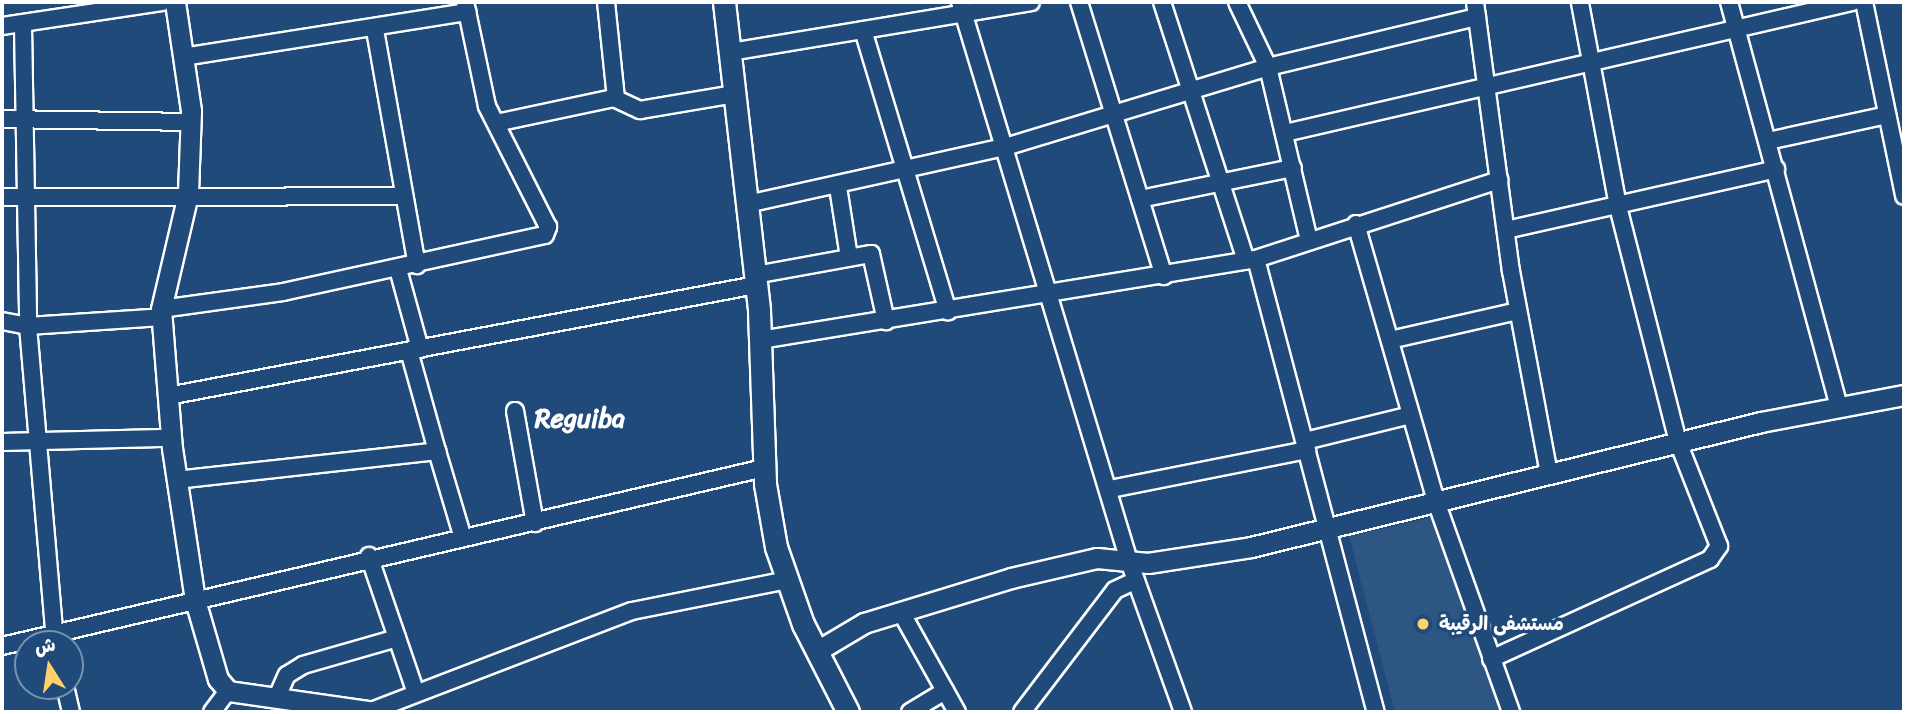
<!DOCTYPE html>
<meta charset="utf-8">
<style>
body{margin:0}
#map{position:relative;width:1906px;height:714px;overflow:hidden;background:#1f4a7a;font-family:Sriracha,"Playpen Sans Arabic",sans-serif}
div>[style]{position:absolute}
[style*='--x']{left:calc(var(--x)*1px);top:calc(var(--y)*1px);width:calc(var(--w)*1px);rotate:calc(var(--a)*1deg)}
.built>*{inset:0;background:#2e5683}
.roads{filter:drop-shadow(2px 0 #fff) drop-shadow(-2px 0 #fff) drop-shadow(0 2px #fff) drop-shadow(0 -2px #fff)}
.minor>*{height:16px;margin:-8px;padding:0 8px;transform-origin:8px;border-radius:8px;background:#1f4a7a}
.tertiary>*{height:19px;margin:-9.5px;padding:0 9.5px;transform-origin:9.5px;border-radius:9.5px;background:#1f4a7a}
.secondary>*{height:21px;margin:-10.5px;padding:0 10.5px;transform-origin:10.5px;border-radius:10.5px;background:#1f4a7a}
.dots>*{width:19px;height:19px;translate:-50% -50%;box-sizing:border-box;border:4px solid #1f4a7a;border-radius:50%}
span{translate:-50% -50%;white-space:nowrap;text-align:center;line-height:1.15;-webkit-text-stroke:7px #1f4a7a;paint-order:stroke}
.poi-label{font-size:19px;color:#fff;font-weight:700}
.left{translate:0 -50%;text-align:left}
.district-label{font-size:26px;color:#fff;font-weight:700}
.frame{position:absolute;inset:0;border:4px solid #fff;pointer-events:none}
.north{position:absolute;left:14px;top:630px;width:70px;height:70px;box-sizing:border-box;background:#1f4a7a;border:2px solid #7992af;border-radius:50%;rotate:348deg;font-size:19px;font-weight:700;line-height:28px;text-align:center;color:#fff}
.north::after{content:'';display:block;margin:auto;width:24px;height:32px;background:#ffd166;clip-path:polygon(50% 0,100% 100%,50% 72%,0 100%)}
</style>
<div id="map">
<div class="built">
<div style="clip-path:polygon(1435px 517px,1505px 712px,1395px 712px,1349px 536px)"></div>
</div>
<div class="roads">
<div class="minor">
<div style="--x:606;--y:2;--w:97;--a:84.1"></div>
<div style="--x:960;--y:2;--w:584;--a:73.18"></div>
<div style="--x:1129;--y:561;--w:160;--a:70.3"></div>
<div style="--x:1079;--y:2;--w:287;--a:72.8"></div>
<div style="--x:1162;--y:2;--w:272;--a:72"></div>
<div style="--x:1237;--y:2;--w:72;--a:64.5"></div>
<div style="--x:1268;--y:67;--w:178;--a:76.7"></div>
<div style="--x:1475;--y:2;--w:271;--a:82.4"></div>
<div style="--x:1511;--y:271;--w:208;--a:79.4"></div>
<div style="--x:1729;--y:2;--w:419;--a:74.8"></div>
<div style="--x:1864;--y:2;--w:198;--a:78.3"></div>
<div style="--x:2;--y:26;--w:162;--a:-8.5"></div>
<div style="--x:23;--y:26;--w:300;--a:89"></div>
<div style="--x:28;--y:326;--w:317;--a:85.1"></div>
<div style="--x:375;--y:30;--w:239;--a:79.9"></div>
<div style="--x:863;--y:30;--w:294;--a:73.2"></div>
<div style="--x:730;--y:52;--w:305;--a:-9.4"></div>
<div style="--x:183;--y:57;--w:288;--a:-9"></div>
<div style="--x:2;--y:119;--w:188;--a:0.9"></div>
<div style="--x:496;--y:123;--w:121;--a:-12"></div>
<div style="--x:614;--y:98;--w:29;--a:25"></div>
<div style="--x:640;--y:110;--w:96;--a:-9.6"></div>
<div style="--x:1285;--y:133;--w:582;--a:-13.01"></div>
<div style="--x:1768;--y:141;--w:122;--a:-12.3"></div>
<div style="--x:838;--y:187;--w:71;--a:81.1"></div>
<div style="--x:2;--y:197;--w:402;--a:-0.1"></div>
<div style="--x:1140;--y:199;--w:156;--a:-11.5"></div>
<div style="--x:747;--y:204;--w:264;--a:-12.5"></div>
<div style="--x:1005;--y:147;--w:275;--a:-16.9"></div>
<div style="--x:1268;--y:67;--w:215;--a:-13.5"></div>
<div style="--x:1356;--y:224;--w:291;--a:73.9"></div>
<div style="--x:1437;--y:504;--w:221;--a:70.4"></div>
<div style="--x:1506;--y:230;--w:277;--a:-12.7"></div>
<div style="--x:1256;--y:259;--w:469;--a:75.2"></div>
<div style="--x:398;--y:269;--w:83;--a:74.6"></div>
<div style="--x:755;--y:275;--w:118;--a:-10.3"></div>
<div style="--x:871;--y:254;--w:69;--a:77.4"></div>
<div style="--x:161;--y:309;--w:123;--a:-7.9"></div>
<div style="--x:283;--y:292;--w:268;--a:-12.3"></div>
<div style="--x:545;--y:235;--w:9;--a:-69"></div>
<div style="--x:548;--y:227;--w:136;--a:-116.8"></div>
<div style="--x:487;--y:106;--w:106;--a:-101.9"></div>
<div style="--x:2;--y:321;--w:26;--a:11"></div>
<div style="--x:28;--y:326;--w:134;--a:-3.8"></div>
<div style="--x:760;--y:340;--w:503;--a:-9.27"></div>
<div style="--x:1256;--y:259;--w:256;--a:-18"></div>
<div style="--x:1390;--y:340;--w:131;--a:-12.8"></div>
<div style="--x:168;--y:396;--w:598;--a:-10.69"></div>
<div style="--x:515;--y:411;--w:114;--a:79.9"></div>
<div style="--x:1305;--y:441;--w:109;--a:-13.8"></div>
<div style="--x:2;--y:442;--w:169;--a:-1.4"></div>
<div style="--x:437;--y:451;--w:91;--a:73.4"></div>
<div style="--x:176;--y:480;--w:263;--a:-6.3"></div>
<div style="--x:437;--y:451;--w:104;--a:-105.6"></div>
<div style="--x:1110;--y:489;--w:201;--a:-11.2"></div>
<div style="--x:369;--y:556;--w:142;--a:71.1"></div>
<div style="--x:901;--y:612;--w:115;--a:60.8"></div>
<div style="--x:2;--y:646;--w:783;--a:-13.15"></div>
<div style="--x:1491;--y:659;--w:241;--a:-24.5"></div>
<div style="--x:1710;--y:559;--w:16;--a:-55"></div>
<div style="--x:1719;--y:546;--w:112;--a:-111.5"></div>
<div style="--x:1678;--y:442;--w:244;--a:-104.3"></div>
<div style="--x:1618;--y:206;--w:208;--a:-100.6"></div>
<div style="--x:65;--y:686;--w:27;--a:77"></div>
<div style="--x:277;--y:697;--w:24;--a:-66"></div>
<div style="--x:287;--y:675;--w:19;--a:-32"></div>
<div style="--x:303;--y:665;--w:98;--a:-16"></div>
<div style="--x:374;--y:710;--w:276;--a:-21"></div>
<div style="--x:632;--y:611;--w:158;--a:-11.3"></div>
<div style="--x:212;--y:712;--w:26;--a:-53"></div>
<div style="--x:910;--y:712;--w:41;--a:-31"></div>
<div style="--x:1022;--y:712;--w:153;--a:-52.7"></div>
<div style="--x:1115;--y:590;--w:23;--a:-25"></div>
</div>
<div class="tertiary">
<div style="--x:175;--y:2;--w:110;--a:81.6"></div>
<div style="--x:191;--y:111;--w:83;--a:92.1"></div>
<div style="--x:188;--y:194;--w:118;--a:103.2"></div>
<div style="--x:161;--y:309;--w:139;--a:85.5"></div>
<div style="--x:172;--y:448;--w:154;--a:81.4"></div>
<div style="--x:195;--y:600;--w:82;--a:73.8"></div>
<div style="--x:218;--y:679;--w:16;--a:50"></div>
<div style="--x:228;--y:691;--w:149;--a:8.1"></div>
<div style="--x:817;--y:651;--w:55;--a:-30.8"></div>
<div style="--x:864;--y:623;--w:154;--a:-17"></div>
<div style="--x:1011;--y:578;--w:88;--a:-13.1"></div>
<div style="--x:1097;--y:558;--w:51;--a:5.6"></div>
<div style="--x:1148;--y:563;--w:104;--a:-8.8"></div>
<div style="--x:1251;--y:547;--w:525;--a:-13.77"></div>
<div style="--x:1761;--y:422;--w:146;--a:-10.7"></div>
</div>
<div class="secondary">
<div style="--x:724;--y:2;--w:311;--a:83.5"></div>
<div style="--x:759;--y:311;--w:173;--a:88"></div>
<div style="--x:765;--y:484;--w:64;--a:80.1"></div>
<div style="--x:776;--y:547;--w:82;--a:70.7"></div>
<div style="--x:803;--y:624;--w:99;--a:62.9"></div>
</div>
</div>
<div class="dots">
<div style="left:1423px;top:624px;background:#ffd166"></div>
</div>
<div class="poi-label">
<span class="left" style="left:1439px;top:624px">مستشفى الرقيبة</span>
</div>
<div class="district-label">
<span style="left:580px;top:419px">Reguiba</span>
</div>
<div class="frame"></div>
<div class="north">ش</div>
</div>
